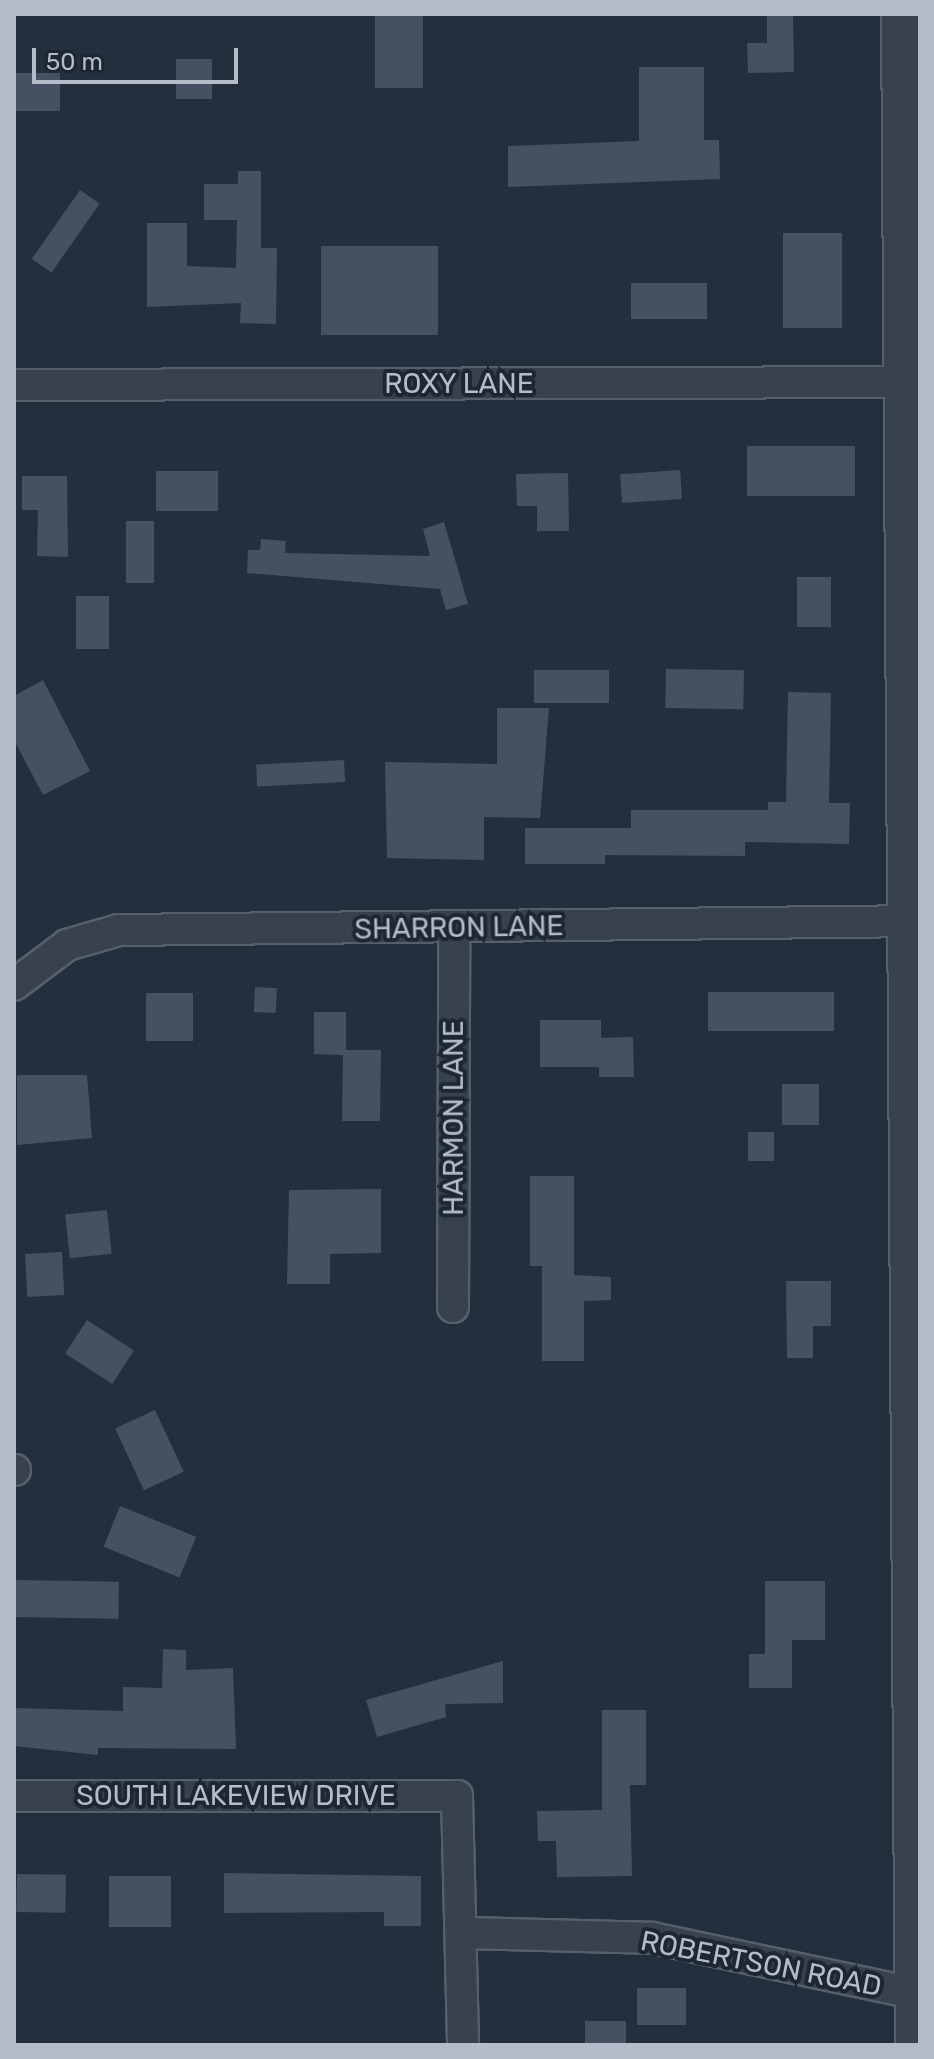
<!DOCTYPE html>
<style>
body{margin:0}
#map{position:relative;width:934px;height:2059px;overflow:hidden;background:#242f3e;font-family:Rubik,sans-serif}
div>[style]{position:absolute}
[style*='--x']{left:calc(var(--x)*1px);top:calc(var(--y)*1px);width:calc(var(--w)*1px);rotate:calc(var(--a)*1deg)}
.building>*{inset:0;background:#455162;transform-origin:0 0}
.roads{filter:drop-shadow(2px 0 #565f6c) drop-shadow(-2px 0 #565f6c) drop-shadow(0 2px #565f6c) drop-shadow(0 -2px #565f6c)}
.minor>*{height:30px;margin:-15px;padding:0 15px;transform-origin:15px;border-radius:15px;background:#38414e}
.tertiary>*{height:38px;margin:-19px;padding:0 19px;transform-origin:19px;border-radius:19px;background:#38414e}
span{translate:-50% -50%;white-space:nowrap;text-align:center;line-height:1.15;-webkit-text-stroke:8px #1d2633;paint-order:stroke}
.street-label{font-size:28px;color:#b4bcc9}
.frame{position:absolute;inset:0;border:16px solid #b4bcc9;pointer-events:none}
.scale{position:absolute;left:32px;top:48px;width:206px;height:36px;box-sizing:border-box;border:4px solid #b4bcc9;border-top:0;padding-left:10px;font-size:24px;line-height:28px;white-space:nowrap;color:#b4bcc9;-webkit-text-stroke:6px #1d2633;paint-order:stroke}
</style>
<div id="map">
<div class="building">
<div style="left:375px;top:14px;width:48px;height:74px"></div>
<div style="clip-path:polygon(767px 14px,793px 14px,794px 72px,748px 73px,747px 43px,767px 43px)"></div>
<div style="left:176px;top:59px;width:36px;height:40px"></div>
<div style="clip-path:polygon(639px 67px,704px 67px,704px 140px,719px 140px,720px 179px,508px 187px,508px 146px,639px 141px)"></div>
<div style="left:14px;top:73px;width:46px;height:38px"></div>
<div style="clip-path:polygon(238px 171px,261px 171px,261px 248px,277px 248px,276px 324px,240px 323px,241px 303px,147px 307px,147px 223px,187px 223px,187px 266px,236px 268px,237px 220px,204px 220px,204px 184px,238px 184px)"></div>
<div style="left:80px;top:190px;width:24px;height:84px;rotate:35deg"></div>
<div style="left:783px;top:233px;width:59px;height:95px"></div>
<div style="left:438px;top:246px;width:89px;height:117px;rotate:90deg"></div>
<div style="left:631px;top:283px;width:76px;height:36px"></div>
<div style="left:747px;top:446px;width:108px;height:50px"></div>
<div style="left:680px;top:470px;width:29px;height:60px;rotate:86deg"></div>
<div style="left:156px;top:471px;width:62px;height:40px"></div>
<div style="clip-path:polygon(568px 473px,569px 531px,537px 531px,537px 506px,517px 506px,516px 474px)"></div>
<div style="clip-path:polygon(22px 476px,67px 476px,68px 557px,37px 556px,38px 510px,22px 510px)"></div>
<div style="left:126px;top:521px;width:28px;height:62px"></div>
<div style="clip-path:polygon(444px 522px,468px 604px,446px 610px,440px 589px,247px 573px,248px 550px,260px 550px,261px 539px,286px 541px,285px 553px,430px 556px,423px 529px)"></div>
<div style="left:797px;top:577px;width:34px;height:50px"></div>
<div style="left:76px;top:596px;width:33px;height:53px"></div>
<div style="left:666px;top:669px;width:78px;height:39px;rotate:1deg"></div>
<div style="left:534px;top:670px;width:75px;height:33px"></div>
<div style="clip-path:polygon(43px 680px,90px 771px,43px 795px,14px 740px,14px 696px)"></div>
<div style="clip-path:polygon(788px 692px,831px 693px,829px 803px,850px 803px,849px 844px,745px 842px,745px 856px,605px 855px,605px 864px,525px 864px,525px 828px,631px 828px,631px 810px,768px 810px,768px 802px,786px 802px)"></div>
<div style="clip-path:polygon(497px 708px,549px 708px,540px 818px,484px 817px,484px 860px,387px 858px,385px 762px,497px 764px)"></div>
<div style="left:344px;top:760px;width:22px;height:88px;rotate:87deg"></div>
<div style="left:255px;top:987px;width:22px;height:25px;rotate:3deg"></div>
<div style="left:834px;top:992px;width:39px;height:126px;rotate:90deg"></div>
<div style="left:146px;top:993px;width:47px;height:48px"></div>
<div style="clip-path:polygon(314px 1012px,346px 1012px,346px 1050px,381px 1050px,380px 1121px,342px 1121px,343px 1055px,314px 1054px)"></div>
<div style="clip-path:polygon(540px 1020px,601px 1020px,601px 1038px,633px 1037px,634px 1077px,599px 1077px,599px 1067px,540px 1067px)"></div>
<div style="clip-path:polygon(17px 1075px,87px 1075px,92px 1138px,17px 1145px)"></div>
<div style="left:782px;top:1084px;width:37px;height:41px"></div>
<div style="left:748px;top:1132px;width:26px;height:29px"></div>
<div style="clip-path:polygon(530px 1176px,574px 1176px,574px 1275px,611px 1277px,611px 1300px,584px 1301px,584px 1361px,542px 1361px,542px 1266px,530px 1266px)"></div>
<div style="clip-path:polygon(381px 1189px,381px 1253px,330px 1254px,330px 1284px,287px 1284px,289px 1190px)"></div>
<div style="left:107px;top:1210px;width:44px;height:42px;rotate:84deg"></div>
<div style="left:62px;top:1252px;width:43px;height:37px;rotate:87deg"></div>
<div style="clip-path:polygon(786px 1281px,831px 1281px,831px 1326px,813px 1326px,813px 1358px,787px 1358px)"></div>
<div style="left:87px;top:1320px;width:56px;height:40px;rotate:33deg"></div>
<div style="left:155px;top:1410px;width:68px;height:44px;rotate:65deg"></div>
<div style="left:120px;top:1506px;width:82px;height:44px;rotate:22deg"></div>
<div style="left:14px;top:1580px;width:105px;height:37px;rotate:1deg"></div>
<div style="clip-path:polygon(765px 1581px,825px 1581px,825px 1640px,792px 1640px,792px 1688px,749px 1688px,749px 1654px,765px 1654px)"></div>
<div style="clip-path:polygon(163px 1649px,186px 1650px,186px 1670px,233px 1668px,236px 1749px,98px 1748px,98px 1755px,14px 1746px,14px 1708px,123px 1711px,123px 1687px,162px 1688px)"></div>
<div style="clip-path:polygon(503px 1661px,503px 1703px,445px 1704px,446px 1717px,377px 1737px,366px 1700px)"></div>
<div style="clip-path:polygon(602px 1710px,646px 1710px,646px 1785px,630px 1785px,632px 1876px,557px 1877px,556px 1841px,538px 1841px,537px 1811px,602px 1810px)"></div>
<div style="clip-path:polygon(224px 1873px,421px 1876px,421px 1926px,384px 1926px,384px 1912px,224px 1913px)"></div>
<div style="left:17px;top:1874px;width:49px;height:38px;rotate:1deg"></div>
<div style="left:109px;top:1876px;width:62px;height:51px"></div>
<div style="left:637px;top:1988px;width:49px;height:37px"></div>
<div style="left:585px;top:2021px;width:41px;height:24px"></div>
</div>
<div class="roads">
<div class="minor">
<div style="--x:14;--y:385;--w:890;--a:-0.19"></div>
<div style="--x:14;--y:985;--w:66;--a:-37"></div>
<div style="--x:67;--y:945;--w:54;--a:-16.1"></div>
<div style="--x:119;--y:930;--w:801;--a:-0.64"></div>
<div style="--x:453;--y:1307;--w:378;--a:-89.8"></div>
<div style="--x:14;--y:1470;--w:1;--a:0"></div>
<div style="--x:14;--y:1796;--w:443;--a:0"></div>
<div style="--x:457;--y:1796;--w:249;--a:88.6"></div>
<div style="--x:464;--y:1933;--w:188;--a:1.5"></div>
<div style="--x:652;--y:1938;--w:267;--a:11.9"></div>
</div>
<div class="tertiary">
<div style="--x:901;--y:14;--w:2031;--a:89.61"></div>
</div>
</div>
<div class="street-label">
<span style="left:459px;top:384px">ROXY LANE</span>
<span style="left:459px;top:928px;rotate:-1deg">SHARRON LANE</span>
<span style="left:454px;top:1118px;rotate:-90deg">HARMON LANE</span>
<span style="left:236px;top:1796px">SOUTH LAKEVIEW DRIVE</span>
<span style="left:761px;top:1964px;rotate:11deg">ROBERTSON ROAD</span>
</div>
<div class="frame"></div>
<div class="scale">50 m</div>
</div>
